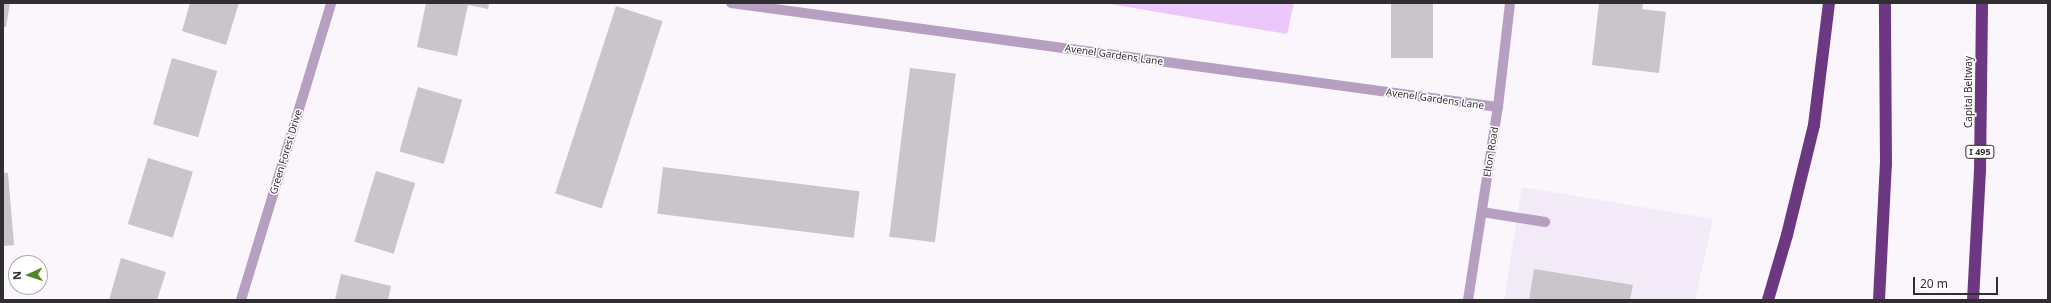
<!DOCTYPE html>
<style>
body{margin:0}
#map{position:relative;width:2051px;height:303px;overflow:hidden;background:#faf6fc;font-family:"Noto Sans",sans-serif}
div>[style]{position:absolute}
[style*='--x']{left:calc(var(--x)*1px);top:calc(var(--y)*1px);width:calc(var(--w)*1px);rotate:calc(var(--a)*1deg)}
.built>*{inset:0;background:#f3eaf7}
.green>*{inset:0;background:#ebc7fc}
.building>*{inset:0;background:#c9c5cb;transform-origin:0 0}
.lane>*{height:10px;margin:-5px;padding:0 5px;transform-origin:5px;border-radius:5px;background:#b79fc2}
.street>*{height:10px;margin:-5px;padding:0 5px;transform-origin:5px;border-radius:5px;background:#b79fc2}
.highway>*{height:12px;margin:-6px;padding:0 6px;transform-origin:6px;border-radius:6px;background:#6b3881}
span{translate:-50% -50%;white-space:nowrap;text-align:center;line-height:1.15;-webkit-text-stroke:3px #fff;paint-order:stroke}
.shield-label span{padding:1px 3px;background:#fff;border:1px solid;border-radius:3px;-webkit-text-stroke-width:0}
.shield-label{font-size:9px;color:#302e31;font-weight:700}
.street-label{font-size:10px;color:#302e31}
.frame{position:absolute;inset:0;border:4px solid #302e31;pointer-events:none}
.north{position:absolute;left:8px;top:255px;width:40px;height:40px;box-sizing:border-box;background:#fff;border:1px solid #acabad;border-radius:50%;rotate:267deg;font-size:11px;font-weight:700;line-height:16px;text-align:center;color:#302e31}
.north::after{content:'';display:block;margin:auto;width:14px;height:18px;background:#4d8723;clip-path:polygon(50% 0,100% 100%,50% 72%,0 100%)}
.scale{position:absolute;left:1913px;top:277px;width:85px;height:18px;box-sizing:border-box;border:2px solid #302e31;border-top:0;padding-left:5px;font-size:12px;line-height:14px;white-space:nowrap;color:#302e31;-webkit-text-stroke:3px #fff;paint-order:stroke}
</style>
<div id="map">
<div class="built">
<div style="clip-path:polygon(1522px 187px,1713px 219px,1695px 300px,1504px 300px)"></div>
</div>
<div class="green">
<div style="clip-path:polygon(1104px 3px,1294px 3px,1287px 34px)"></div>
</div>
<div class="building">
<div style="clip-path:polygon(3px 3px,10px 3px,6px 27px,3px 27px)"></div>
<div style="clip-path:polygon(190px 3px,239px 3px,226px 45px,182px 31px)"></div>
<div style="clip-path:polygon(426px 3px,489px 3px,488px 9px,468px 5px,457px 56px,417px 47px)"></div>
<div style="left:1391px;top:3px;width:42px;height:55px"></div>
<div style="clip-path:polygon(1599px 3px,1643px 3px,1642px 9px,1666px 12px,1659px 73px,1592px 65px)"></div>
<div style="left:616px;top:6px;width:49px;height:197px;rotate:18deg"></div>
<div style="left:172px;top:58px;width:47px;height:69px;rotate:16deg"></div>
<div style="left:910px;top:68px;width:46px;height:170px;rotate:7deg"></div>
<div style="left:418px;top:87px;width:46px;height:67px;rotate:16deg"></div>
<div style="left:148px;top:158px;width:47px;height:69px;rotate:17deg"></div>
<div style="left:663px;top:167px;width:198px;height:47px;rotate:7deg"></div>
<div style="left:376px;top:171px;width:41px;height:74px;rotate:17deg"></div>
<div style="clip-path:polygon(3px 173px,8px 173px,14px 245px,3px 246px)"></div>
<div style="clip-path:polygon(121px 258px,166px 272px,157px 300px,109px 300px)"></div>
<div style="clip-path:polygon(1534px 269px,1633px 285px,1630px 300px,1529px 300px)"></div>
<div style="clip-path:polygon(341px 274px,391px 286px,388px 300px,335px 300px)"></div>
</div>
<div class="lane">
<div style="--x:1482;--y:212;--w:64;--a:9"></div>
</div>
<div class="street">
<div style="--x:731;--y:3;--w:774;--a:7.72"></div>
<div style="--x:241;--y:300;--w:310;--a:-73.1"></div>
<div style="--x:1468;--y:300;--w:195;--a:-81.2"></div>
<div style="--x:1498;--y:107;--w:105;--a:-83.4"></div>
</div>
<div class="highway">
<div style="--x:1768;--y:300;--w:68;--a:-73.7"></div>
<div style="--x:1787;--y:235;--w:113;--a:-76.2"></div>
<div style="--x:1814;--y:125;--w:123;--a:-83"></div>
<div style="--x:1879;--y:300;--w:136;--a:-87.1"></div>
<div style="--x:1886;--y:164;--w:161;--a:-90.4"></div>
<div style="--x:1973;--y:300;--w:129;--a:-86.9"></div>
<div style="--x:1980;--y:171;--w:168;--a:-89.3"></div>
</div>
<div class="shield-label">
<span style="left:1980px;top:152px">I 495</span>
</div>
<div class="street-label">
<span style="left:1114px;top:55px;rotate:8deg">Avenel Gardens Lane</span>
<span style="left:1969px;top:92px;rotate:-90deg">Capital Beltway</span>
<span style="left:1435px;top:99px;rotate:8deg">Avenel Gardens Lane</span>
<span style="left:286px;top:152px;rotate:-73deg">Green Forest Drive</span>
<span style="left:1491px;top:152px;rotate:-81deg">Elton Road</span>
</div>
<div class="frame"></div>
<div class="north">N</div>
<div class="scale">20 m</div>
</div>
